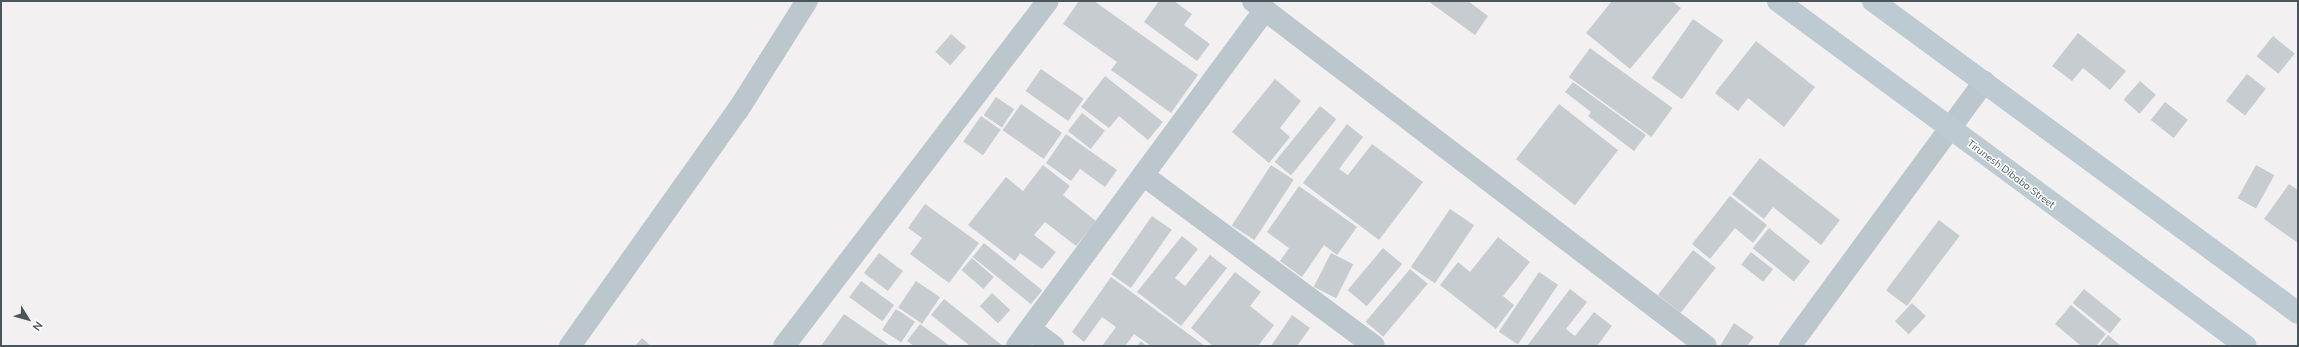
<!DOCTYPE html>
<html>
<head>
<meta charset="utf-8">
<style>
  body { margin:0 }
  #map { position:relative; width:2299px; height:347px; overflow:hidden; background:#f3f0f1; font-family:Mulish,sans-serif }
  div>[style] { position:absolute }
  .building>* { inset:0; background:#c7ccd0; transform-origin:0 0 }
  .street>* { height:22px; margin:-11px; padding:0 11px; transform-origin:11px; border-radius:11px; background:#bcc7cd }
  .secondary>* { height:22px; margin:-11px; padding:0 11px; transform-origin:11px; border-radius:11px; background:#bdcad1 }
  span { translate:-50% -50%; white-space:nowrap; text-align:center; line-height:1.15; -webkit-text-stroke:3px #fff; paint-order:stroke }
  .street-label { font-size:10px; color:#49575d }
  .frame { position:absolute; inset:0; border:2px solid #49575d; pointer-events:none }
  .north { position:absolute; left:8px; top:299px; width:40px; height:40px; -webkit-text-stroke:3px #fff; paint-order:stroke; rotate:127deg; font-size:11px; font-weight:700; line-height:16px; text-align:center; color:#49575d }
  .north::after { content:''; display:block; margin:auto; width:14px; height:18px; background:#49575d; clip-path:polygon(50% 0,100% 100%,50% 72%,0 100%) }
</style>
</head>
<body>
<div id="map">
  <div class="building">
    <i style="clip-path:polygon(1079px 1px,1094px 1px,1198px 75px,1171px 113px,1111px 70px,1117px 62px,1063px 24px)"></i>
    <i style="clip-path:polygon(1159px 1px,1174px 1px,1192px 14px,1184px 25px,1210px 44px,1197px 61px,1144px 22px)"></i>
    <i style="clip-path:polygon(1428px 1px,1468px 1px,1488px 16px,1475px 35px)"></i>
    <i style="clip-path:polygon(1612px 1px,1672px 1px,1681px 8px,1630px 69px,1586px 33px)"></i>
    <i style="left:1693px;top:19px;width:37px;height:72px;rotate:35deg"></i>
    <i style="clip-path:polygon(2078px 33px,2126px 71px,2110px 90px,2083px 68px,2072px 81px,2052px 66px)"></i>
    <i style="left:951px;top:34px;width:20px;height:24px;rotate:41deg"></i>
    <i style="left:2273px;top:36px;width:28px;height:26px;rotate:39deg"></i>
    <i style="clip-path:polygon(1756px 41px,1815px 87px,1784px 127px,1748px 98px,1738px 111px,1715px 93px)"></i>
    <i style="left:1590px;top:48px;width:102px;height:36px;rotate:36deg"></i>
    <i style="left:1041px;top:69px;width:52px;height:27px;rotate:35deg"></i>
    <i style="left:2247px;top:74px;width:24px;height:34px;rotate:38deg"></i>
    <i style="clip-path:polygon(1105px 76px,1163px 122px,1148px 140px,1119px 116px,1109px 128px,1081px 107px)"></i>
    <i style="clip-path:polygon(1275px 79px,1301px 101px,1280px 128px,1290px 137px,1269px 163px,1232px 132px)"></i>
    <i style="left:2140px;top:81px;width:21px;height:25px;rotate:41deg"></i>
    <i style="clip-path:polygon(1573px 82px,1646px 135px,1634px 151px,1588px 116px,1591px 112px,1565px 92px)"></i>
    <i style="left:996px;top:97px;width:22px;height:22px;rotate:34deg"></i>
    <i style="left:2165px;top:102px;width:29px;height:23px;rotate:38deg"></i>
    <i style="left:1021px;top:104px;width:50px;height:32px;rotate:35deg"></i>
    <i style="left:1559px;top:104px;width:75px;height:70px;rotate:38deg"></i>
    <i style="left:1320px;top:106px;width:21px;height:72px;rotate:39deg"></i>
    <i style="left:1082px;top:113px;width:29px;height:23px;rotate:38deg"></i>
    <i style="left:981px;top:116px;width:24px;height:31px;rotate:35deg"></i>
    <i style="clip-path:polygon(1347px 124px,1363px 137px,1339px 169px,1348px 175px,1372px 144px,1423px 182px,1379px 240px,1303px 183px)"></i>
    <i style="clip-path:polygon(1066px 134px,1117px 170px,1105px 187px,1080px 169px,1071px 181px,1046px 163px)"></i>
    <i style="clip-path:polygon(1760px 158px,1840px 220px,1821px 245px,1773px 207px,1764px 219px,1732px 194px)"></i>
    <i style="clip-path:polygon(1043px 165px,1070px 186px,1063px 195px,1096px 221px,1076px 246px,1045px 222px,1034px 235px,1056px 252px,1042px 269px,1020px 253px,1015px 261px,968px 225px,1006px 177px,1023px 191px)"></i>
    <i style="left:1271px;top:165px;width:27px;height:72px;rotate:33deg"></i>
    <i style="left:2256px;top:165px;width:21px;height:38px;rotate:29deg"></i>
    <i style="clip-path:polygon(2289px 184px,2298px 190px,2298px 243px,2264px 219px)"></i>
    <i style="clip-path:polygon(1299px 186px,1357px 227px,1337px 255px,1324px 245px,1302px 277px,1280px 261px,1289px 248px,1267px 232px)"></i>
    <i style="clip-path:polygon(1730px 196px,1767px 225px,1753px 243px,1735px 228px,1710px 259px,1692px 244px)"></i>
    <i style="clip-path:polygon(925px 204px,979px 243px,949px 283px,910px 254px,922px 238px,908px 228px)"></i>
    <i style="left:1450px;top:209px;width:29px;height:70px;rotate:34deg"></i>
    <i style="left:1152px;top:216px;width:24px;height:71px;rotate:35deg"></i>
    <i style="left:1939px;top:220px;width:26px;height:88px;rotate:37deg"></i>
    <i style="left:1769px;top:228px;width:53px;height:26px;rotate:39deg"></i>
    <i style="clip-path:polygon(1182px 236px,1198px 249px,1175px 278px,1185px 286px,1210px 255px,1227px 268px,1181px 326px,1137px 292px)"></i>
    <i style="clip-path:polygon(1498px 237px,1530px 262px,1503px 296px,1514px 305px,1496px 329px,1440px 285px,1458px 262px,1470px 272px)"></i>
    <i style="left:984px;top:243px;width:75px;height:18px;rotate:39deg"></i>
    <i style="left:1383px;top:248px;width:25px;height:55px;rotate:40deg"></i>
    <i style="left:1693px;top:250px;width:29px;height:57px;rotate:38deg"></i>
    <i style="left:1751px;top:252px;width:28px;height:16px;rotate:38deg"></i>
    <i style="left:879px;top:253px;width:30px;height:25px;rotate:37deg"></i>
    <i style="left:1331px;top:253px;width:25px;height:38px;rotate:27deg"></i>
    <i style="left:972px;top:258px;width:29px;height:16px;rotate:41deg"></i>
    <i style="left:1410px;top:269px;width:23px;height:69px;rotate:40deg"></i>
    <i style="clip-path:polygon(1235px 272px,1261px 292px,1250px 306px,1274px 325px,1258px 346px,1213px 346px,1191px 328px)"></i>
    <i style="left:1539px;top:272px;width:23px;height:72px;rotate:34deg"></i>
    <i style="clip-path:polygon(1111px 277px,1205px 346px,1151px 346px,1134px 334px,1125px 346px,1102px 346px,1116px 327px,1102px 317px,1084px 342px,1072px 332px)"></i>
    <i style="left:861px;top:281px;width:41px;height:20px;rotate:36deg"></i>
    <i style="left:916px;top:281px;width:29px;height:32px;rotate:34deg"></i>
    <i style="clip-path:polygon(1570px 289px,1587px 302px,1566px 329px,1575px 336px,1594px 312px,1612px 326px,1597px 346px,1527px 346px)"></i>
    <i style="left:2084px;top:289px;width:48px;height:18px;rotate:39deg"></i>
    <i style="left:992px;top:293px;width:25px;height:18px;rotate:43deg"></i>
    <i style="clip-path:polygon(944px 299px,1003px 346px,970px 346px,931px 315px)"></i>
    <i style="left:1912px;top:303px;width:19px;height:25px;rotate:43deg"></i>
    <i style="clip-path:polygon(2071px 305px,2106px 334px,2096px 346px,2081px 346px,2055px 324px)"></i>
    <i style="left:896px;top:309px;width:23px;height:25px;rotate:34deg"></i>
    <i style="clip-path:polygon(844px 314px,890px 346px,821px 346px)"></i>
    <i style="clip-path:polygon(1292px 315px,1310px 328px,1297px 346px,1271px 346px)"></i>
    <i style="clip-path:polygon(1734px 323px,1754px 337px,1747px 346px,1720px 346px)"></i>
    <i style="clip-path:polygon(920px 324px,950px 346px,914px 346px,907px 341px)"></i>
    <i style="clip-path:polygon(2108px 335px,2121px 346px,2099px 346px)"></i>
    <i style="clip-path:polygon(642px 338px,651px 346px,635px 346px)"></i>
    <i style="clip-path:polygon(1141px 341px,1146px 346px,1137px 346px)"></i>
  </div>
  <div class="street">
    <i style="left:1253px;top:1px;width:569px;rotate:37.29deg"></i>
    <i style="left:1143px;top:175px;width:287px;rotate:36.5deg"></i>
    <i style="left:1030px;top:329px;width:29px;rotate:36deg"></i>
    <i style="left:570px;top:346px;width:290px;rotate:-54.6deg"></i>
    <i style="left:738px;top:110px;width:129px;rotate:-57.7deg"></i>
    <i style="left:784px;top:346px;width:434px;rotate:-52.6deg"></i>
    <i style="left:1017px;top:346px;width:418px;rotate:-53.6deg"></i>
    <i style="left:1790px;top:346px;width:328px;rotate:-53.7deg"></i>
  </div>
  <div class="secondary">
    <i style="left:1778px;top:1px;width:581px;rotate:36.4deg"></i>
    <i style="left:1873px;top:1px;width:527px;rotate:36.28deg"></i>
  </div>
  <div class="street-label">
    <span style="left:2011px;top:174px;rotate:37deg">Tirunesh Dibaba Street</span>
  </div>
  <div class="frame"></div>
  <div class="north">N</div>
</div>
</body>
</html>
